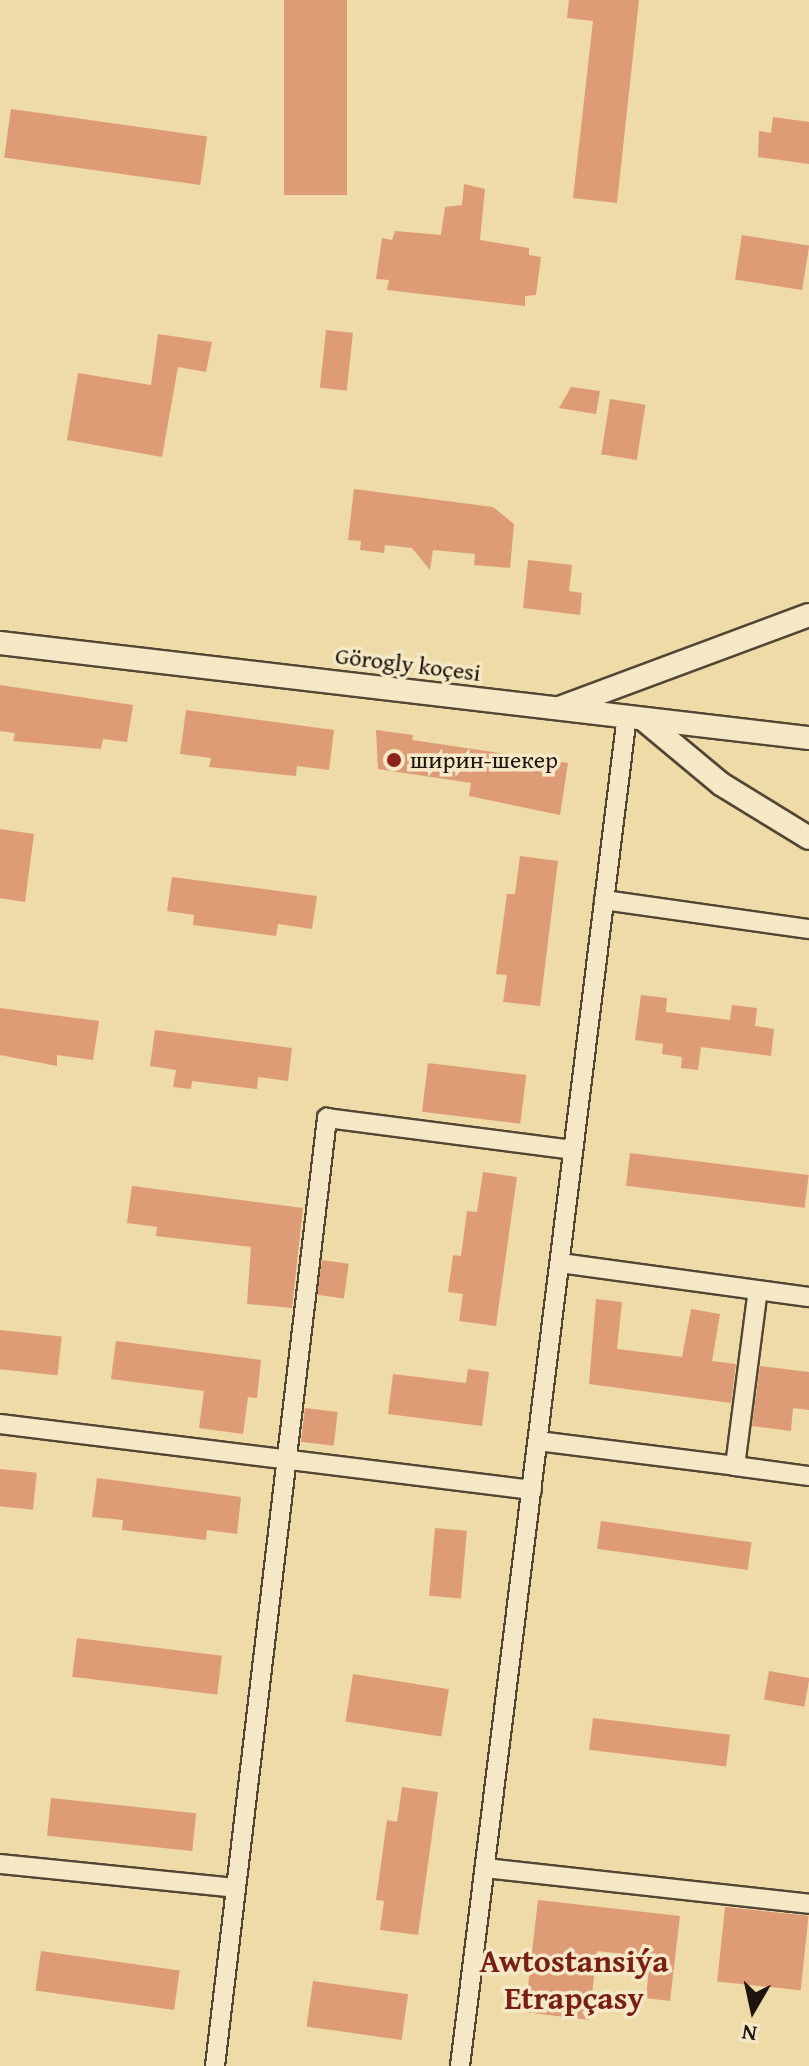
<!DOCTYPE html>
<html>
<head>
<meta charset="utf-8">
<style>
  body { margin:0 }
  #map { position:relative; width:809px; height:2066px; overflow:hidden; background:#eedba8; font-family:"Gentium Book Plus",serif }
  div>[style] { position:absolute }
  .building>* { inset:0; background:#dd9c76; transform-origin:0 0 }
  .roads { filter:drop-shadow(2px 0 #544634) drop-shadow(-2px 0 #544634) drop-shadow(0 2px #544634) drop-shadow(0 -2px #544634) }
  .minor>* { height:18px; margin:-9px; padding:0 9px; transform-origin:9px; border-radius:9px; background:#f4e8c6 }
  .tertiary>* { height:22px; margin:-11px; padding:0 11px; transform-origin:11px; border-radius:11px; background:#f4e8c6 }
  .dots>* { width:22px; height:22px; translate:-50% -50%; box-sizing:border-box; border:4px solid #f4e8c6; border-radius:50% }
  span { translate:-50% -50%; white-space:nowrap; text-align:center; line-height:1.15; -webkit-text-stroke:7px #f4e8c6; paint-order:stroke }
  .street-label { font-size:24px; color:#20150e }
  .poi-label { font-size:24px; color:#20150e }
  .left { translate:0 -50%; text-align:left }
  .district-label { font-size:32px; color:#7a1f14; font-weight:700 }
  .north { position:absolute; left:713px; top:1970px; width:80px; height:80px; -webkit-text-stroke:6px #f4e8c6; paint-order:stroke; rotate:189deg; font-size:22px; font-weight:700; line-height:32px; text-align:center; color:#20150e }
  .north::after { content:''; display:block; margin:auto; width:28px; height:36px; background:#20150e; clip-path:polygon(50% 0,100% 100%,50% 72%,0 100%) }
</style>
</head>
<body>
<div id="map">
  <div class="building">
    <i style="left:284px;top:0;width:63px;height:195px"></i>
    <i style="clip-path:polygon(569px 0,639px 0,617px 203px,573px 198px,593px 21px,567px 18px)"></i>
    <i style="left:11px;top:109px;width:198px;height:49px;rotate:8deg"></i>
    <i style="clip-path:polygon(773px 117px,809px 122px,809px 164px,758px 157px,759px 131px,771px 133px)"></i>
    <i style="clip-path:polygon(464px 184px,485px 189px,480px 240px,529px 248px,529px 255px,541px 257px,536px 295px,525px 296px,525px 306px,387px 290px,389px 280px,376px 279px,382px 238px,392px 240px,395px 231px,441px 235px,445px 207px,462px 205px)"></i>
    <i style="left:742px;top:235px;width:68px;height:45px;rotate:9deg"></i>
    <i style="left:326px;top:330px;width:27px;height:58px;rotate:6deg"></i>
    <i style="clip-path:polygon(158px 334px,212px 342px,206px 372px,178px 367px,162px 457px,67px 440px,78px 373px,151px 385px)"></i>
    <i style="clip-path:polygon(571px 387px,600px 391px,596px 414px,559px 408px)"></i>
    <i style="left:610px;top:399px;width:36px;height:56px;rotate:9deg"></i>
    <i style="clip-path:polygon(354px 489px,493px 507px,514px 524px,510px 568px,474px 565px,475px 554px,433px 550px,430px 570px,412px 548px,385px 545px,384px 553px,360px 550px,361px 541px,348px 540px)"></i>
    <i style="clip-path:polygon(528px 560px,572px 565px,569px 591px,582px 593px,580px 615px,523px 608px)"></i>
    <i style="clip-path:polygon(0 685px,133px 705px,127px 742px,103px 739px,101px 749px,13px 741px,15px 733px,0 731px)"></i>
    <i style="clip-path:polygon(186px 710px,334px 730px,329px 770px,297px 766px,296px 776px,209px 767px,211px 758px,180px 754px)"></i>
    <i style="clip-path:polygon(376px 730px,413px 735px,412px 740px,568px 763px,560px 815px,469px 796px,471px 783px,378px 769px)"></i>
    <i style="clip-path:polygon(0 829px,34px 834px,25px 902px,0 898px)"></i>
    <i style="clip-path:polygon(520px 856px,558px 861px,540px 1006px,503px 1002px,507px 975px,496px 974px,507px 894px,515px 894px)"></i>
    <i style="clip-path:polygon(172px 877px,317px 896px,312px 929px,278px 924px,276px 936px,193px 925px,194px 915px,167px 911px)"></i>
    <i style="clip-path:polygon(641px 995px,667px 998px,666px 1012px,730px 1020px,732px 1005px,757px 1008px,755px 1026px,774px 1029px,771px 1056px,701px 1047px,698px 1070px,681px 1068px,682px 1057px,662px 1054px,663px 1044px,635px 1040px)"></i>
    <i style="clip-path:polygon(0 1008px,99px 1021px,93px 1060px,57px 1055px,57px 1066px,0 1055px)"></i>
    <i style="clip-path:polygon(155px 1030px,292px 1048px,288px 1081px,258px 1077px,257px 1089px,192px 1081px,191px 1089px,173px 1087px,176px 1070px,150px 1066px)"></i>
    <i style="left:428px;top:1063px;width:99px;height:49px;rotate:7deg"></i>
    <i style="left:630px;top:1153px;width:180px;height:33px;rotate:7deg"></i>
    <i style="clip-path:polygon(483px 1172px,517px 1177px,496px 1326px,459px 1321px,463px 1294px,448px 1292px,453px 1255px,461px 1256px,467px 1211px,477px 1212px)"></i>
    <i style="clip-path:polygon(132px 1186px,303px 1208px,292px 1308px,247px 1304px,251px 1247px,156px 1236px,157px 1227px,127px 1223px)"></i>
    <i style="left:322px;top:1260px;width:27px;height:35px;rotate:8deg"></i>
    <i style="clip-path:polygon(596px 1299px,622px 1302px,617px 1349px,682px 1357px,691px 1309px,720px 1314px,712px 1361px,736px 1364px,731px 1403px,589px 1384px)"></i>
    <i style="left:0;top:1330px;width:62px;height:39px;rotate:6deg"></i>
    <i style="clip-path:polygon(116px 1341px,261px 1360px,257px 1398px,248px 1397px,243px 1434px,199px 1428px,204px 1391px,111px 1379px)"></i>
    <i style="clip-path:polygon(760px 1366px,809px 1372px,809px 1410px,793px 1408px,791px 1431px,752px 1426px)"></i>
    <i style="clip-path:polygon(468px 1369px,489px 1372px,482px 1426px,388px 1414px,393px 1374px,466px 1383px)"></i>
    <i style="left:305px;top:1408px;width:33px;height:34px;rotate:7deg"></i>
    <i style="left:0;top:1469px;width:37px;height:37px;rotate:6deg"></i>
    <i style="clip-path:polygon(97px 1478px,241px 1497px,237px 1534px,207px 1530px,206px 1540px,122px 1530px,123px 1520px,92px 1517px)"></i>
    <i style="left:601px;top:1521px;width:152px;height:28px;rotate:8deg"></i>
    <i style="left:435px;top:1528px;width:32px;height:68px;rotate:5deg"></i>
    <i style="left:77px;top:1638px;width:146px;height:39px;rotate:7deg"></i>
    <i style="left:769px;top:1671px;width:41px;height:29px;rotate:10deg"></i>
    <i style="left:353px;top:1674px;width:97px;height:48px;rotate:9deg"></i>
    <i style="left:593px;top:1718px;width:138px;height:32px;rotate:7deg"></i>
    <i style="clip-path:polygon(402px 1787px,438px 1792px,418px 1935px,380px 1930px,384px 1901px,376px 1900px,387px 1820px,397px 1822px)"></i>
    <i style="left:51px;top:1798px;width:146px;height:38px;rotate:6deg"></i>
    <i style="clip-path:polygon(538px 1900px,680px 1916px,670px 2001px,646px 1998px,650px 1957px,597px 1951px,589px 2020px,525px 2012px)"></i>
    <i style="left:725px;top:1907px;width:84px;height:75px;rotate:6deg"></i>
    <i style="left:41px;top:1951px;width:140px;height:40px;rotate:8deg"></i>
    <i style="left:313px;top:1981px;width:96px;height:46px;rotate:8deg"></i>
  </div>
  <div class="roads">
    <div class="minor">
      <i style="left:604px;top:900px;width:207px;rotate:8.1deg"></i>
      <i style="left:560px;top:1263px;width:251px;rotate:7.8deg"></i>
      <i style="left:0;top:1424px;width:536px;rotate:7.07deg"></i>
      <i style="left:538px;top:1441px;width:199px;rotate:7.2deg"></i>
      <i style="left:735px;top:1466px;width:177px;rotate:-82.6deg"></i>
      <i style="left:735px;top:1466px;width:75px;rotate:7.7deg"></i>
      <i style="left:0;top:1864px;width:237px;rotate:5.8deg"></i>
      <i style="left:485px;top:1868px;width:326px;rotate:6.3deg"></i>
      <i style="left:215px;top:2066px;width:955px;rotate:-83.26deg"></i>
      <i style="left:327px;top:1118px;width:248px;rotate:7.4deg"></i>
      <i style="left:460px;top:2066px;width:1360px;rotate:-82.95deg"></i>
    </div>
    <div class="tertiary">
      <i style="left:0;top:643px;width:815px;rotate:6.7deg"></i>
      <i style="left:559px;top:708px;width:267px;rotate:-20.4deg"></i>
      <i style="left:643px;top:719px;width:102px;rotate:39.8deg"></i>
      <i style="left:721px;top:784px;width:103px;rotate:31.5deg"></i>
    </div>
  </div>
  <div class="dots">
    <i style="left:394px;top:760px;background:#8f2418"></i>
  </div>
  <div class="street-label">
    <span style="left:408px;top:664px;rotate:7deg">Görogly koçesi</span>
  </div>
  <div class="poi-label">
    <span class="left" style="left:410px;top:760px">ширин-шекер</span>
  </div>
  <div class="district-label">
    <span style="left:574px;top:1980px">Awtostansiýa<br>Etrapçasy</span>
  </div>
  <div class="north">N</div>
</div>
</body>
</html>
